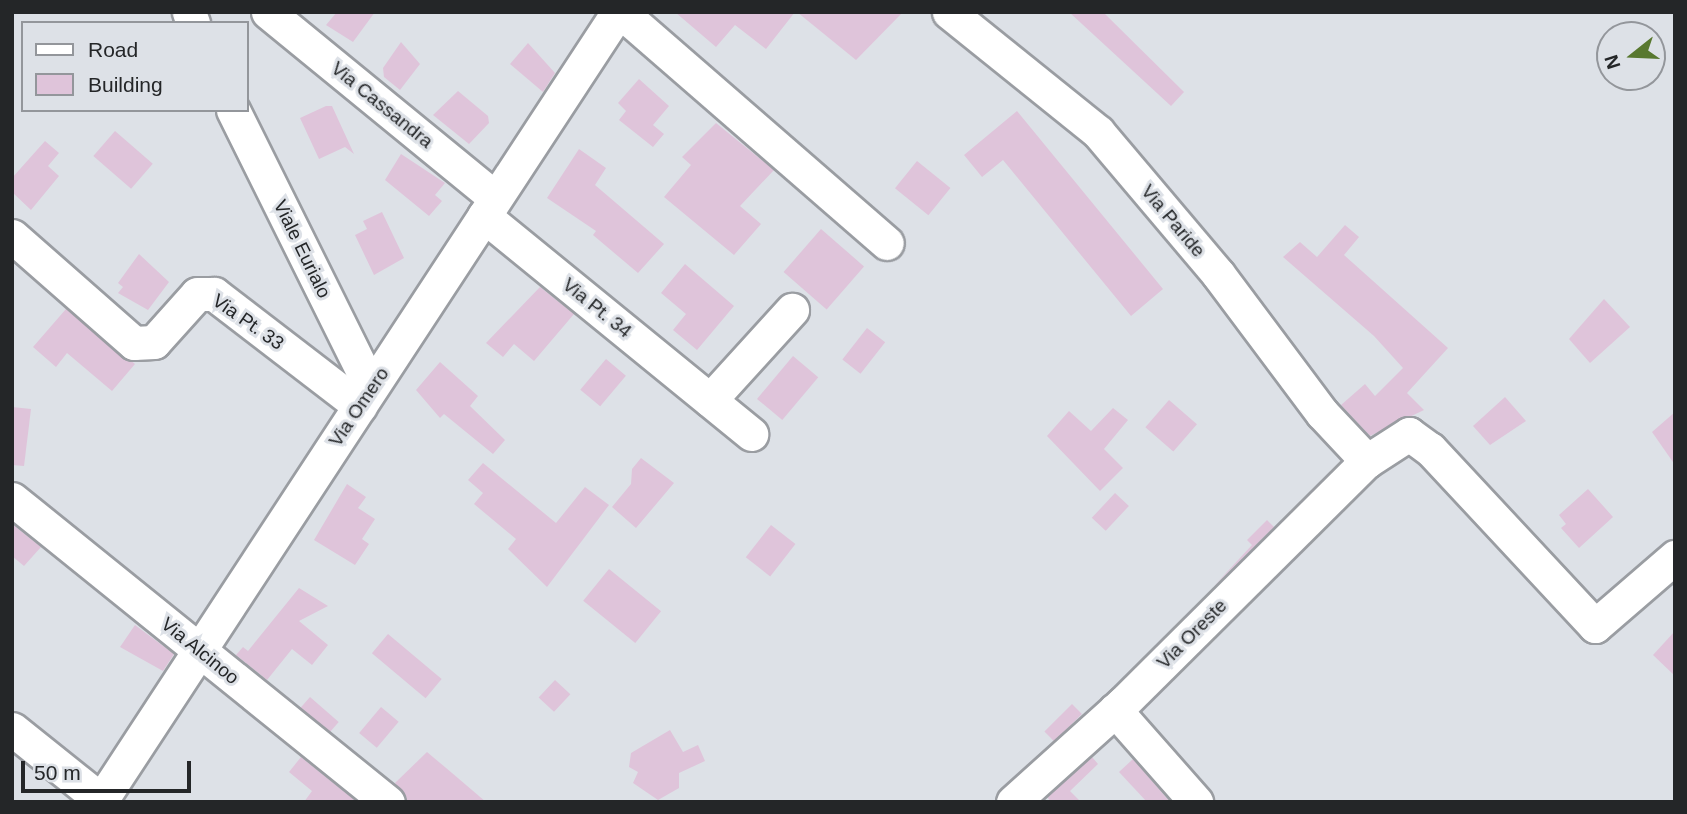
<!DOCTYPE html>
<html>
<head>
<meta charset="utf-8">
<style>
  body { margin:0 }
  #map { position:relative; width:1687px; height:814px; overflow:hidden; background:#dde1e7; font-family:Arial,sans-serif }
  div>[style] { position:absolute }
  .building>* { inset:0; background:#dfc4da; transform-origin:0 0 }
  .roads { filter:drop-shadow(2px 0 #9a9da2) drop-shadow(-2px 0 #9a9da2) drop-shadow(0 2px #9a9da2) drop-shadow(0 -2px #9a9da2) }
  .minor>* { height:33px; margin:-16.5px; padding:0 16.5px; transform-origin:16.5px; border-radius:16.5px; background:#fff }
  span { translate:-50% -50%; white-space:nowrap; text-align:center; line-height:1.15; -webkit-text-stroke:6px #dde1e7; paint-order:stroke }
  .street-label { font-size:19px; color:#242628 }
  .frame { position:absolute; inset:0; border:14px solid #242628; pointer-events:none }
  .legend { position:absolute; left:21px; top:21px; width:228px; height:91px; box-sizing:border-box; background:#dde1e7; border:2px solid #93969b; margin:0; padding:9px 12px; list-style:none; font-size:21px; color:#242628 }
  .legend li { display:flex; align-items:center; gap:14px; height:35px }
  .legend b { width:35px; border:2px solid #93969b }
  .north { position:absolute; left:1596px; top:21px; width:70px; height:70px; box-sizing:border-box; background:#dde1e7; border:2px solid #93969b; border-radius:50%; rotate:252deg; font-size:19px; font-weight:700; line-height:28px; text-align:center; color:#242628 }
  .north::after { content:''; display:block; margin:auto; width:24px; height:32px; background:#58782f; clip-path:polygon(50% 0,100% 100%,50% 72%,0 100%) }
  .scale { position:absolute; left:21px; top:761px; width:170px; height:32px; box-sizing:border-box; border:4px solid #242628; border-top:0; padding-left:9px; font-size:21px; line-height:24px; white-space:nowrap; color:#242628; -webkit-text-stroke:5px #dde1e7; paint-order:stroke }
</style>
</head>
<body>
<div id="map">
  <div class="building">
    <i style="clip-path:polygon(337px 12px,375px 12px,353px 42px,326px 25px)"></i>
    <i style="clip-path:polygon(675px 12px,795px 12px,766px 49px,735px 25px,716px 47px)"></i>
    <i style="clip-path:polygon(797px 12px,903px 12px,856px 60px)"></i>
    <i style="clip-path:polygon(1069px 12px,1103px 12px,1184px 92px,1171px 106px)"></i>
    <i style="clip-path:polygon(401px 42px,420px 64px,400px 90px,384px 77px,383px 68px)"></i>
    <i style="clip-path:polygon(528px 43px,555px 73px,543px 92px,510px 64px)"></i>
    <i style="clip-path:polygon(639px 79px,669px 106px,653px 125px,664px 134px,653px 147px,619px 120px,626px 111px,618px 103px)"></i>
    <i style="clip-path:polygon(458px 91px,488px 116px,489px 123px,469px 144px,433px 115px)"></i>
    <i style="clip-path:polygon(326px 106px,332px 106px,354px 154px,345px 147px,319px 159px,300px 118px)"></i>
    <i style="clip-path:polygon(1017px 111px,1163px 289px,1131px 316px,1003px 160px,982px 177px,964px 155px)"></i>
    <i style="clip-path:polygon(716px 123px,774px 170px,740px 206px,761px 224px,734px 255px,664px 197px,691px 165px,682px 157px)"></i>
    <i style="left:115px;top:131px;width:50px;height:33px;rotate:41deg"></i>
    <i style="clip-path:polygon(45px 141px,59px 153px,48px 166px,59px 176px,31px 210px,12px 192px,12px 178px)"></i>
    <i style="clip-path:polygon(579px 149px,606px 168px,595px 185px,664px 244px,638px 273px,593px 235px,596px 231px,547px 198px)"></i>
    <i style="clip-path:polygon(401px 154px,445px 183px,435px 195px,442px 201px,429px 216px,385px 180px)"></i>
    <i style="left:917px;top:161px;width:43px;height:35px;rotate:39deg"></i>
    <i style="clip-path:polygon(382px 212px,404px 258px,374px 275px,355px 235px,367px 229px,363px 221px)"></i>
    <i style="clip-path:polygon(1345px 225px,1359px 237px,1344px 255px,1448px 348px,1407px 393px,1424px 410px,1370px 436px,1341px 405px,1365px 384px,1375px 396px,1403px 368px,1374px 336px,1283px 257px,1300px 242px,1317px 257px)"></i>
    <i style="left:821px;top:229px;width:57px;height:57px;rotate:41deg"></i>
    <i style="clip-path:polygon(139px 254px,169px 282px,148px 310px,118px 293px,123px 287px,118px 283px)"></i>
    <i style="clip-path:polygon(685px 264px,734px 306px,697px 350px,673px 330px,686px 314px,661px 293px)"></i>
    <i style="clip-path:polygon(540px 287px,574px 314px,534px 361px,514px 344px,503px 357px,486px 343px)"></i>
    <i style="clip-path:polygon(1604px 299px,1630px 327px,1590px 363px,1569px 339px)"></i>
    <i style="clip-path:polygon(66px 309px,135px 364px,112px 391px,67px 353px,56px 367px,33px 347px)"></i>
    <i style="left:867px;top:328px;width:23px;height:40px;rotate:38deg"></i>
    <i style="left:793px;top:356px;width:33px;height:56px;rotate:40deg"></i>
    <i style="left:606px;top:359px;width:26px;height:40px;rotate:40deg"></i>
    <i style="clip-path:polygon(440px 362px,478px 396px,470px 406px,505px 440px,493px 454px,444px 414px,440px 418px,416px 390px)"></i>
    <i style="clip-path:polygon(1505px 397px,1526px 421px,1490px 445px,1473px 426px)"></i>
    <i style="left:1169px;top:400px;width:37px;height:36px;rotate:41deg"></i>
    <i style="clip-path:polygon(12px 407px,31px 409px,24px 466px,12px 465px)"></i>
    <i style="clip-path:polygon(1113px 408px,1128px 420px,1104px 449px,1123px 468px,1100px 491px,1047px 436px,1069px 411px,1091px 431px)"></i>
    <i style="clip-path:polygon(1675px 412px,1675px 465px,1652px 432px)"></i>
    <i style="clip-path:polygon(641px 458px,674px 483px,636px 528px,612px 507px,631px 484px,632px 469px)"></i>
    <i style="clip-path:polygon(483px 463px,556px 523px,585px 487px,609px 505px,547px 587px,508px 549px,516px 539px,474px 504px,483px 493px,468px 480px)"></i>
    <i style="clip-path:polygon(347px 484px,366px 497px,358px 508px,375px 519px,362px 539px,369px 544px,355px 565px,314px 540px)"></i>
    <i style="clip-path:polygon(1588px 489px,1613px 517px,1579px 548px,1561px 528px,1566px 524px,1559px 515px)"></i>
    <i style="left:1115px;top:493px;width:19px;height:34px;rotate:43deg"></i>
    <i style="clip-path:polygon(1267px 520px,1274px 527px,1214px 586px,1252px 545px,1247px 540px)"></i>
    <i style="clip-path:polygon(12px 524px,41px 547px,24px 566px,12px 556px)"></i>
    <i style="left:771px;top:525px;width:31px;height:41px;rotate:38deg"></i>
    <i style="left:609px;top:569px;width:67px;height:41px;rotate:39deg"></i>
    <i style="clip-path:polygon(299px 588px,328px 606px,299px 621px,328px 645px,312px 665px,292px 649px,267px 680px,236px 655px,243px 647px,248px 651px)"></i>
    <i style="clip-path:polygon(135px 625px,174px 654px,163px 671px,120px 647px)"></i>
    <i style="clip-path:polygon(1675px 631px,1675px 676px,1653px 655px)"></i>
    <i style="left:388px;top:634px;width:70px;height:25px;rotate:40deg"></i>
    <i style="left:555px;top:680px;width:21px;height:24px;rotate:43deg"></i>
    <i style="left:310px;top:697px;width:38px;height:14px;rotate:41deg"></i>
    <i style="left:1072px;top:704px;width:14px;height:39px;rotate:45deg"></i>
    <i style="left:381px;top:707px;width:23px;height:34px;rotate:40deg"></i>
    <i style="clip-path:polygon(670px 730px,683px 752px,698px 745px,705px 761px,679px 773px,679px 788px,658px 800px,633px 783px,638px 772px,629px 767px,631px 753px)"></i>
    <i style="clip-path:polygon(427px 752px,452px 773px,486px 802px,407px 802px,395px 783px)"></i>
    <i style="clip-path:polygon(301px 757px,357px 802px,304px 802px,312px 791px,289px 772px)"></i>
    <i style="clip-path:polygon(1092px 757px,1098px 764px,1070px 791px,1081px 802px,1051px 802px,1047px 797px)"></i>
    <i style="clip-path:polygon(1133px 759px,1170px 802px,1147px 802px,1119px 772px)"></i>
  </div>
  <div class="roads">
    <div class="minor">
      <i style="left:189px;top:12px;width:12px;rotate:70deg"></i>
      <i style="left:268px;top:12px;width:293px;rotate:39.3deg"></i>
      <i style="left:621px;top:12px;width:352px;rotate:41deg"></i>
      <i style="left:949px;top:12px;width:191px;rotate:38.8deg"></i>
      <i style="left:1098px;top:132px;width:186px;rotate:49.8deg"></i>
      <i style="left:1218px;top:274px;width:174px;rotate:53.2deg"></i>
      <i style="left:1322px;top:413px;width:66px;rotate:46.8deg"></i>
      <i style="left:233px;top:110px;width:310px;rotate:63.6deg"></i>
      <i style="left:484px;top:216px;width:345px;rotate:39.2deg"></i>
      <i style="left:12px;top:236px;width:162px;rotate:41.3deg"></i>
      <i style="left:134px;top:343px;width:20px;rotate:-3deg"></i>
      <i style="left:154px;top:342px;width:64px;rotate:-48.1deg"></i>
      <i style="left:197px;top:294px;width:17px"></i>
      <i style="left:214px;top:294px;width:184px;rotate:37.5deg"></i>
      <i style="left:710px;top:400px;width:122px;rotate:-47.7deg"></i>
      <i style="left:12px;top:499px;width:483px;rotate:38.9deg"></i>
      <i style="left:1115px;top:710px;width:123px;rotate:48.6deg"></i>
      <i style="left:12px;top:729px;width:114px;rotate:38.6deg"></i>
      <i style="left:100px;top:802px;width:945px;rotate:-56.75deg"></i>
      <i style="left:1013px;top:802px;width:147px;rotate:-42deg"></i>
      <i style="left:1122px;top:704px;width:345px;rotate:-44.8deg"></i>
      <i style="left:1367px;top:461px;width:50px;rotate:-32.7deg"></i>
      <i style="left:1409px;top:434px;width:26px;rotate:36deg"></i>
      <i style="left:1430px;top:449px;width:242px;rotate:47deg"></i>
      <i style="left:1595px;top:626px;width:106px;rotate:-40.8deg"></i>
    </div>
  </div>
  <div class="street-label">
    <span style="left:382px;top:105px;rotate:39deg">Via Cassandra</span>
    <span style="left:1173px;top:221px;rotate:50deg">Via Paride</span>
    <span style="left:302px;top:249px;rotate:64deg">Viale Eurialo</span>
    <span style="left:597px;top:308px;rotate:39deg">Via Pt. 34</span>
    <span style="left:248px;top:322px;rotate:35deg">Via Pt. 33</span>
    <span style="left:359px;top:407px;rotate:-56deg">Via Omero</span>
    <span style="left:1192px;top:634px;rotate:-45deg">Via Oreste</span>
    <span style="left:200px;top:651px;rotate:39deg">Via Alcinoo</span>
  </div>
  <div class="frame"></div>
  <ul class="legend">
  <li><b style="height:9px;background:#fff"></b>Road</li>
  <li><b style="height:19px;background:#dfc4da"></b>Building</li>
  </ul>
  <div class="north">N</div>
  <div class="scale">50 m</div>
</div>
</body>
</html>
